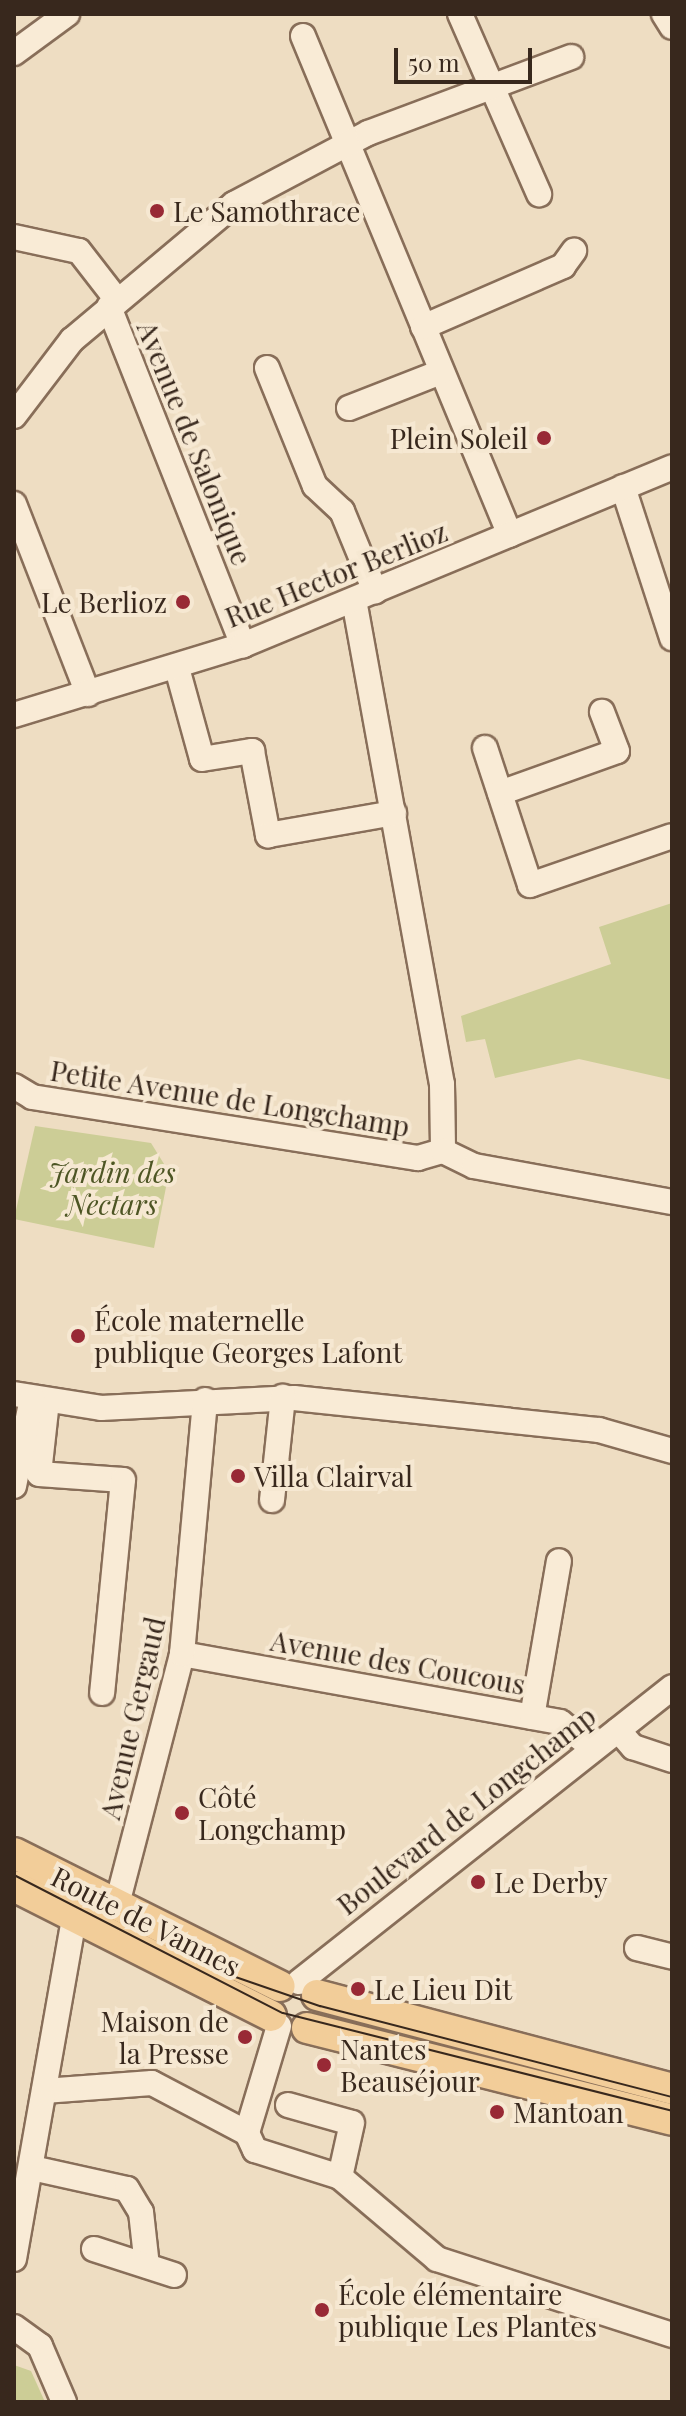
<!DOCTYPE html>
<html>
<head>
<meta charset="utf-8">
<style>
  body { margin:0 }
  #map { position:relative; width:686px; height:2416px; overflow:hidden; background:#eeddc2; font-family:"Playfair Display",serif }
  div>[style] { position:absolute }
  .green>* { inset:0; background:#cccd96 }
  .roads { filter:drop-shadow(2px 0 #886e59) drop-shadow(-2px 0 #886e59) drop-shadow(0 2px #886e59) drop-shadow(0 -2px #886e59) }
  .minor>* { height:24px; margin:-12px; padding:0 12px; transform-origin:12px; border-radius:12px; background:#f9ebd6 }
  .major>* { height:30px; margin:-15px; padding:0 15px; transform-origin:15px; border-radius:15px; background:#f2cd99 }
  .tram>* { height:2px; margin:-1px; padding:0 1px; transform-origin:1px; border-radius:1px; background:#38281d }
  .dots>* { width:22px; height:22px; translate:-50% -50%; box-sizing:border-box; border:4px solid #f6e8d2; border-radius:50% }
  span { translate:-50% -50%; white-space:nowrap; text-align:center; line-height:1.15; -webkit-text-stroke:8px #f6e8d2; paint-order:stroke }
  .poi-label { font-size:28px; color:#38281d }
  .left { translate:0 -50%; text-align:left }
  .right { translate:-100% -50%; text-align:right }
  .street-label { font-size:28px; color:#38281d }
  .park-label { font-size:28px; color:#4d5524; font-style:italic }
  .frame { position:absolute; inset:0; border:16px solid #38281d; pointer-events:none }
  .scale { position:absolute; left:394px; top:48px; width:138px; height:36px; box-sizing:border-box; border:4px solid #38281d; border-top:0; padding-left:10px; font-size:24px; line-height:28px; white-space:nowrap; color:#38281d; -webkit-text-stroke:6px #f6e8d2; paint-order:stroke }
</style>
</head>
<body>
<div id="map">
  <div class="green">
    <i style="clip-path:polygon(672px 903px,672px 1080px,579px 1059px,495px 1078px,485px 1039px,466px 1042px,461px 1016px,611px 964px,599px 927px)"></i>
    <i style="clip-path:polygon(35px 1126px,151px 1143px,169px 1172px,154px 1248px,14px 1219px)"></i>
    <i style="clip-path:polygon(14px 2365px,31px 2371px,45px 2402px,14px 2402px)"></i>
  </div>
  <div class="roads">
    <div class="minor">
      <i style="left:460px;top:14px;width:197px;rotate:66.3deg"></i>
      <i style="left:664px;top:14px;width:15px;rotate:58deg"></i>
      <i style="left:303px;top:36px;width:540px;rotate:67.47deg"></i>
      <i style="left:14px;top:53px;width:66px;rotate:-36.3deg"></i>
      <i style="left:14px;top:237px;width:66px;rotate:12.2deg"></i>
      <i style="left:79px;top:251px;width:62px;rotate:52.2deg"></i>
      <i style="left:109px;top:307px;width:364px;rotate:68.4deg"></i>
      <i style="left:423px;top:327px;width:153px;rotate:-23.5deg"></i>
      <i style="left:563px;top:266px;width:19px;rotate:-54deg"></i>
      <i style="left:267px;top:368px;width:127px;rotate:67.9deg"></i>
      <i style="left:315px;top:486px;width:37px;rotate:43deg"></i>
      <i style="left:342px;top:511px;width:87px;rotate:67.6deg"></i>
      <i style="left:349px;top:408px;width:99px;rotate:-21.4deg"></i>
      <i style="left:14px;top:416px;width:96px;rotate:-52.7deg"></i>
      <i style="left:72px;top:340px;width:212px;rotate:-40deg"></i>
      <i style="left:234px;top:204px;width:152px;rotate:-27.9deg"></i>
      <i style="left:368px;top:133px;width:217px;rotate:-20.5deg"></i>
      <i style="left:623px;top:487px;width:159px;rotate:72deg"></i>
      <i style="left:14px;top:504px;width:204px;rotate:68.7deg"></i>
      <i style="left:354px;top:600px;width:492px;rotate:79.7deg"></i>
      <i style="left:442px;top:1084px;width:67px;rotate:89.1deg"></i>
      <i style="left:177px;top:668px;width:94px;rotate:74.6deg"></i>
      <i style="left:202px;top:759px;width:51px;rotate:-9.1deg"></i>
      <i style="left:252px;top:751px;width:86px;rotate:79.2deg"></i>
      <i style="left:268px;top:835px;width:128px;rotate:-9.9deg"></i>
      <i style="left:14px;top:715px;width:239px;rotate:-17deg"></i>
      <i style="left:243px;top:645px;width:464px;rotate:-22.5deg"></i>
      <i style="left:485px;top:748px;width:144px;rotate:71.8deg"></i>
      <i style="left:530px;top:885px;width:150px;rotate:-19deg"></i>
      <i style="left:500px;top:793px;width:124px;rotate:-19.7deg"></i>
      <i style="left:617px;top:751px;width:42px;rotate:-111deg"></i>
      <i style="left:14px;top:1086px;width:21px;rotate:31deg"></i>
      <i style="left:32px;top:1097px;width:391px;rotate:9deg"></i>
      <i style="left:418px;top:1158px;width:26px;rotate:-16deg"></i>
      <i style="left:443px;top:1151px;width:34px;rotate:26deg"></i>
      <i style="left:474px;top:1166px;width:201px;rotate:10.3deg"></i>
      <i style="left:14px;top:1394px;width:88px;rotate:9.1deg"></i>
      <i style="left:101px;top:1408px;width:193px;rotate:-3deg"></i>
      <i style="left:294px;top:1398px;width:307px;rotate:6deg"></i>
      <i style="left:599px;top:1430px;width:76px;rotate:16deg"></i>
      <i style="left:47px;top:1401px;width:73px;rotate:96.3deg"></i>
      <i style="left:39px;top:1474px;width:84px;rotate:4.1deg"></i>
      <i style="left:123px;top:1480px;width:214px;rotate:95.6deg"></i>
      <i style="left:14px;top:1486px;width:90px;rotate:-78.4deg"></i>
      <i style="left:272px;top:1500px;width:104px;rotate:-83.9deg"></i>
      <i style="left:182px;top:1654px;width:384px;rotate:10.2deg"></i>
      <i style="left:560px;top:1722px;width:42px;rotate:38.2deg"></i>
      <i style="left:532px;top:1717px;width:158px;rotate:-80.2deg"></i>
      <i style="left:618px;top:1730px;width:23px;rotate:49deg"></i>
      <i style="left:633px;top:1747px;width:41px;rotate:18.4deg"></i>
      <i style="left:117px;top:1904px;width:258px;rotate:-75.4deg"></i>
      <i style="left:182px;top:1654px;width:255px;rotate:-84.8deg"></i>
      <i style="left:637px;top:1948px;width:36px;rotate:14deg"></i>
      <i style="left:299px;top:1982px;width:476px;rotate:-38.3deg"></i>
      <i style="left:279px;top:2026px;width:112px;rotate:106.7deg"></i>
      <i style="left:247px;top:2133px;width:19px;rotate:65deg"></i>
      <i style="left:255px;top:2150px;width:89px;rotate:17.6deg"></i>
      <i style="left:340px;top:2177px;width:127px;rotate:40.2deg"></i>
      <i style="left:437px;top:2259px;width:247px;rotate:17.9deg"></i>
      <i style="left:44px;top:2091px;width:108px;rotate:-4.2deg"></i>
      <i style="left:152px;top:2083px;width:107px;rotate:27.8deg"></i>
      <i style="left:288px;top:2105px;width:66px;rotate:15.7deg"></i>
      <i style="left:352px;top:2123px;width:55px;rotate:102.5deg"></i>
      <i style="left:32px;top:2168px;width:97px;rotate:12.5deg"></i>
      <i style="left:127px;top:2189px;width:27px;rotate:59deg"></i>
      <i style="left:141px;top:2212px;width:54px;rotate:83.7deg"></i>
      <i style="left:94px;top:2249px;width:84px;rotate:18deg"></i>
      <i style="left:14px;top:2259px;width:346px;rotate:-80deg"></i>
      <i style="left:14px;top:2327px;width:32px;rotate:36deg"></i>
      <i style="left:40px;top:2346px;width:61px;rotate:66.8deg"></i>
    </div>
    <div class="major">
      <i style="left:14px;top:1853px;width:297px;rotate:26.6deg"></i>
      <i style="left:14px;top:1886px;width:288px;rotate:26.8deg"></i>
      <i style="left:317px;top:1995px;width:367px;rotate:14.8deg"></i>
      <i style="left:307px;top:2028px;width:376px;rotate:14.1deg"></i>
    </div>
  </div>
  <div class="tram">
    <i style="left:14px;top:1875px;width:302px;rotate:27.2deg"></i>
    <i style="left:283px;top:2013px;width:401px;rotate:14.1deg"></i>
    <i style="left:221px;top:1972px;width:105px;rotate:19deg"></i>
    <i style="left:320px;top:2006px;width:364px;rotate:14.5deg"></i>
  </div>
  <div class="dots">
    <i style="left:157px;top:211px;background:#982935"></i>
    <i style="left:544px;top:438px;background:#982935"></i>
    <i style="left:183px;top:602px;background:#982935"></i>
    <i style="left:78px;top:1336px;background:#982935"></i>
    <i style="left:238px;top:1476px;background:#982935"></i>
    <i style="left:182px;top:1813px;background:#982935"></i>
    <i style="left:478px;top:1882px;background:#982935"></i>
    <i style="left:358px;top:1989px;background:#982935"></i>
    <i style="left:245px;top:2037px;background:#982935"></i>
    <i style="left:324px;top:2065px;background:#982935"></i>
    <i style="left:497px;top:2112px;background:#982935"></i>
    <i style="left:322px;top:2310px;background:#982935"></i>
  </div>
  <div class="poi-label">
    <span class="left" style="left:173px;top:211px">Le Samothrace</span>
    <span class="right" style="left:528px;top:438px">Plein Soleil</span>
    <span class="right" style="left:167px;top:602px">Le Berlioz</span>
    <span class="left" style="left:94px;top:1336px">École maternelle<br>publique Georges Lafont</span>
    <span class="left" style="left:254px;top:1476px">Villa Clairval</span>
    <span class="left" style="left:198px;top:1813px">Côté<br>Longchamp</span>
    <span class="left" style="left:494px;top:1882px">Le Derby</span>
    <span class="left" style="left:374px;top:1989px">Le Lieu Dit</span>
    <span class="right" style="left:229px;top:2037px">Maison de<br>la Presse</span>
    <span class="left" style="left:340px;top:2065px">Nantes<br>Beauséjour</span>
    <span class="left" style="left:513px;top:2112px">Mantoan</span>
    <span class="left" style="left:338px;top:2310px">École élémentaire<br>publique Les Plantes</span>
  </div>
  <div class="street-label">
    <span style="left:195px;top:443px;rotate:68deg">Avenue de Salonique</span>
    <span style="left:336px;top:574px;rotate:-22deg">Rue Hector Berlioz</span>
    <span style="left:230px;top:1098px;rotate:9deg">Petite Avenue de Longchamp</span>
    <span style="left:398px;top:1662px;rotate:10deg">Avenue des Coucous</span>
    <span style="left:132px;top:1718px;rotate:-77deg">Avenue Gergaud</span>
    <span style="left:466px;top:1810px;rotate:-38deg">Boulevard de Longchamp</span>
    <span style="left:146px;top:1921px;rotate:27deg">Route de Vannes</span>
  </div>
  <div class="park-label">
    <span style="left:112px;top:1188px">Jardin des<br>Nectars</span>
  </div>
  <div class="frame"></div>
  <div class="scale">50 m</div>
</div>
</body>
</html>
